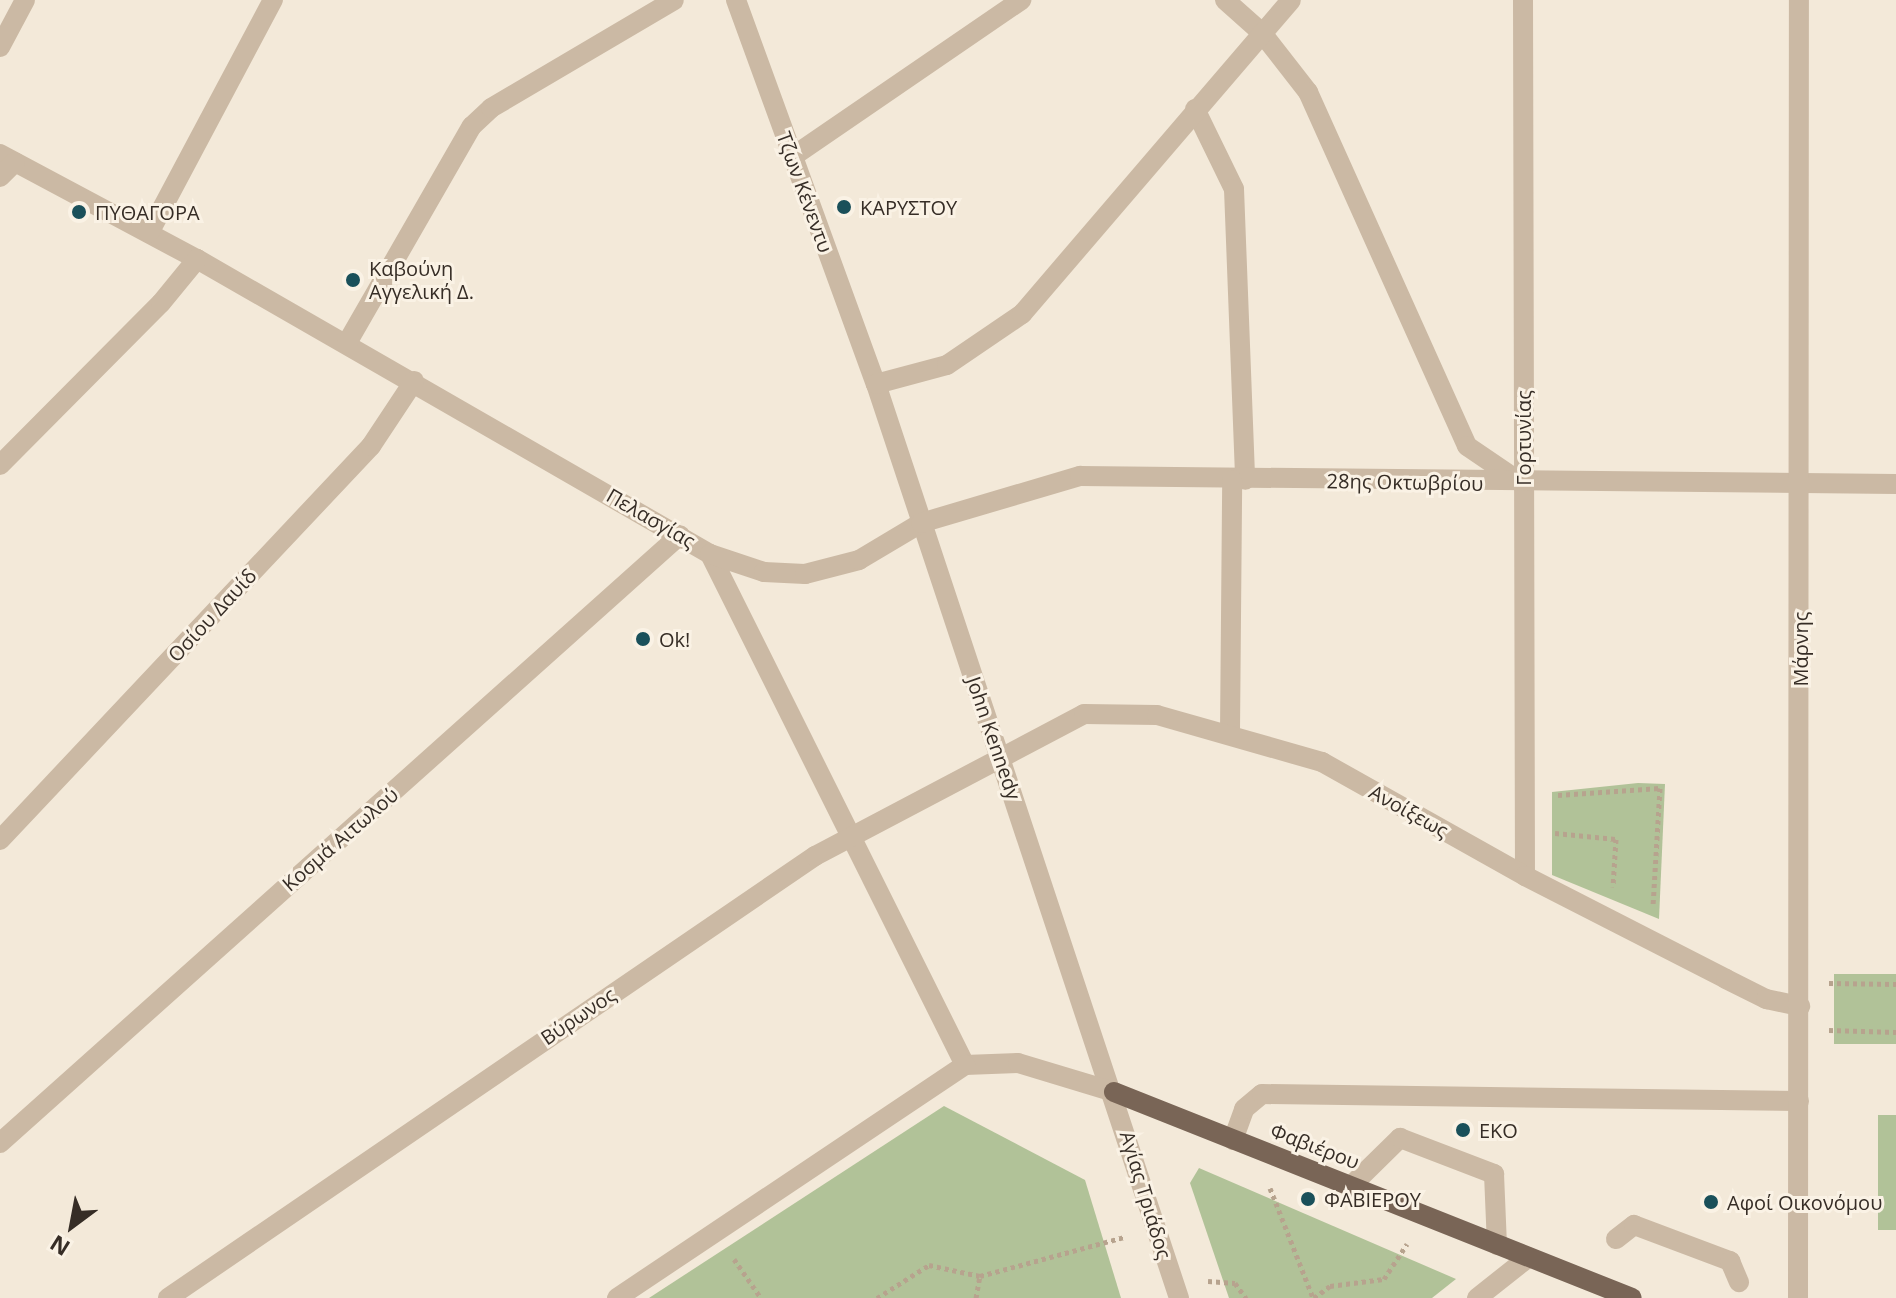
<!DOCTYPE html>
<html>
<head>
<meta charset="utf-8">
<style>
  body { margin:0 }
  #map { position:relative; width:1896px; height:1298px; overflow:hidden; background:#f3e9d9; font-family:"Open Sans",sans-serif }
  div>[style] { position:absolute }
  .green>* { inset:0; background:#b1c298; transform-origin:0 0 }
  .path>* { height:5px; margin-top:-2.5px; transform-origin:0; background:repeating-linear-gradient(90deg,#b7a38e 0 4px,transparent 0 8px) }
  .minor>* { height:20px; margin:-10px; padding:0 10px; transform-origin:10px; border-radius:10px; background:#cbb9a4 }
  .major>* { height:20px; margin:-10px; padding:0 10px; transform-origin:10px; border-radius:10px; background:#796556 }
  .dots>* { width:22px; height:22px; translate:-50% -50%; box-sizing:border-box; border:4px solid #faf2e5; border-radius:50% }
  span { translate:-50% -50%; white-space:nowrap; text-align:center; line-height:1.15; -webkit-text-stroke:6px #faf2e5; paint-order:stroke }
  .street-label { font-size:20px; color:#362d26 }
  .poi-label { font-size:20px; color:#362d26 }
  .left { translate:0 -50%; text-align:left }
  .north { position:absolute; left:32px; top:1186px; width:80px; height:80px; -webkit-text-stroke:6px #faf2e5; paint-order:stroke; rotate:212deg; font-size:22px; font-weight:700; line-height:32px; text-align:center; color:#362d26 }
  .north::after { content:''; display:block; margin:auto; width:28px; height:36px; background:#362d26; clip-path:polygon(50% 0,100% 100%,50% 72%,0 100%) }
</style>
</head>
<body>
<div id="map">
  <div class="green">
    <i style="clip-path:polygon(1638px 783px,1665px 784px,1659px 919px,1552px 875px,1552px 792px)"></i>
    <i style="left:1834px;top:974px;width:62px;height:70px"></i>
    <i style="clip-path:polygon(944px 1106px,1085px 1180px,1121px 1298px,649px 1298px)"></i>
    <i style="left:1878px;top:1115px;width:18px;height:115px"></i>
    <i style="clip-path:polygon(1199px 1168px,1456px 1279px,1432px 1298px,1229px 1298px,1190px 1183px)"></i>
  </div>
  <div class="path">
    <i style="left:1558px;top:795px;width:102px;rotate:-3.9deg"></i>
    <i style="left:1660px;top:788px;width:119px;rotate:93.4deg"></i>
    <i style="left:1555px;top:833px;width:61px;rotate:5.6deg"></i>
    <i style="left:1616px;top:839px;width:48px;rotate:93.6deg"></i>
    <i style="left:1829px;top:983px;width:67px;rotate:0.9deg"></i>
    <i style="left:1829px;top:1030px;width:67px;rotate:1.7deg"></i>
    <i style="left:1270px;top:1188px;width:118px;rotate:68.6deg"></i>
    <i style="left:734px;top:1259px;width:47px;rotate:55.3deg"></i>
    <i style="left:1208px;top:1281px;width:27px;rotate:4deg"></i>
    <i style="left:1235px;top:1283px;width:19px;rotate:54deg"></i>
    <i style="left:877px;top:1298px;width:62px;rotate:-32.4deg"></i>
    <i style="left:929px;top:1265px;width:52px;rotate:12.2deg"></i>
    <i style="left:980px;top:1276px;width:150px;rotate:-15.1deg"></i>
    <i style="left:976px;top:1298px;width:22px;rotate:-80deg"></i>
    <i style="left:1314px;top:1298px;width:20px;rotate:-37deg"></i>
    <i style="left:1330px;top:1286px;width:54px;rotate:-7.4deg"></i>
    <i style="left:1384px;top:1279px;width:42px;rotate:-56.7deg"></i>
  </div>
  <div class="minor">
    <i style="left:736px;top:0;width:409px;rotate:70deg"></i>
    <i style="left:876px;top:384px;width:963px;rotate:71.66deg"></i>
    <i style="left:1225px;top:0;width:50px;rotate:41.7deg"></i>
    <i style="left:1262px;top:33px;width:75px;rotate:52.1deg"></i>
    <i style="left:1308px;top:92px;width:388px;rotate:65.8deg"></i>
    <i style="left:1467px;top:446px;width:68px;rotate:34.2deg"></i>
    <i style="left:1523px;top:0;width:876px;rotate:89.87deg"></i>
    <i style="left:0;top:47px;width:53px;rotate:-62deg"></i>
    <i style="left:1195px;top:109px;width:89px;rotate:64deg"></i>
    <i style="left:1234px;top:189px;width:291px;rotate:87.8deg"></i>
    <i style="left:0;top:154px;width:223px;rotate:28.1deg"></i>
    <i style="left:197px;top:259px;width:592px;rotate:29.9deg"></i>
    <i style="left:710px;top:554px;width:571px;rotate:63.48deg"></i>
    <i style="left:792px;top:157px;width:278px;rotate:-34.4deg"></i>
    <i style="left:0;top:177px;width:21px;rotate:-45deg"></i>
    <i style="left:149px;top:233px;width:264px;rotate:-62deg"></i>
    <i style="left:347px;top:343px;width:250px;rotate:-60.1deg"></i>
    <i style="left:472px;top:126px;width:26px;rotate:-43deg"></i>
    <i style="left:491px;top:108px;width:212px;rotate:-30.5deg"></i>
    <i style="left:876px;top:384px;width:73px;rotate:-15deg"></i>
    <i style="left:947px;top:365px;width:91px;rotate:-34.2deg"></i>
    <i style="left:1022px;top:314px;width:413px;rotate:-49.4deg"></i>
    <i style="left:0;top:465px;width:228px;rotate:-45.2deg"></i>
    <i style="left:161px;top:303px;width:57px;rotate:-50.7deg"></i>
    <i style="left:710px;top:554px;width:57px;rotate:18.4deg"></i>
    <i style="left:764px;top:572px;width:41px;rotate:2.8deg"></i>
    <i style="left:805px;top:574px;width:56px;rotate:-14.5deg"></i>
    <i style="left:859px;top:560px;width:72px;rotate:-30.8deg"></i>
    <i style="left:921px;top:523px;width:166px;rotate:-16.5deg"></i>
    <i style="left:1080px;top:476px;width:816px;rotate:0.56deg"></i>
    <i style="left:1230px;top:732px;width:252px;rotate:-89.5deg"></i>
    <i style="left:0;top:840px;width:541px;rotate:-46.72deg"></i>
    <i style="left:371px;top:446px;width:78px;rotate:-56.5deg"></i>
    <i style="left:965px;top:1065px;width:53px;rotate:-2.2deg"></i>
    <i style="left:1018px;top:1063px;width:100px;rotate:16.8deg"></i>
    <i style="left:1233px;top:1140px;width:33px;rotate:-70deg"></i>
    <i style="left:1244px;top:1109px;width:23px;rotate:-40deg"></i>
    <i style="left:1262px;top:1094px;width:537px;rotate:0.75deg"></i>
    <i style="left:0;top:1143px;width:912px;rotate:-41.8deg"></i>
    <i style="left:1351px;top:1186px;width:69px;rotate:-44.4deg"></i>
    <i style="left:1400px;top:1138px;width:101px;rotate:21deg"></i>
    <i style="left:1494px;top:1174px;width:71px;rotate:87.6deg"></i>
    <i style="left:1616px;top:1239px;width:23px;rotate:-38deg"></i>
    <i style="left:1634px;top:1225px;width:103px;rotate:20.6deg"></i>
    <i style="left:1730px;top:1261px;width:23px;rotate:67deg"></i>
    <i style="left:168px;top:1298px;width:784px;rotate:-34.34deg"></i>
    <i style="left:815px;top:856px;width:304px;rotate:-27.8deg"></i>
    <i style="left:1084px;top:714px;width:73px;rotate:0.8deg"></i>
    <i style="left:1157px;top:715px;width:172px;rotate:15.9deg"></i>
    <i style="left:1322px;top:762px;width:233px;rotate:29.3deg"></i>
    <i style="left:1525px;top:876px;width:226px;rotate:27.1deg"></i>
    <i style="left:1726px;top:979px;width:45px;rotate:26.6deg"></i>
    <i style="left:1766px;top:999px;width:35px;rotate:12deg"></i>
    <i style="left:617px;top:1298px;width:419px;rotate:-33.8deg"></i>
    <i style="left:1477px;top:1298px;width:66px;rotate:-38.3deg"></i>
    <i style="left:1798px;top:1298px;width:1298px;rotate:-89.96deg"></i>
  </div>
  <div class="major">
    <i style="left:1114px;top:1092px;width:557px;rotate:21.69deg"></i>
  </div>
  <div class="dots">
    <i style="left:844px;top:207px;background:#1a505a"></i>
    <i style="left:79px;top:212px;background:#1a505a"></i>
    <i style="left:353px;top:280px;background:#1a505a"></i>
    <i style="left:643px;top:639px;background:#1a505a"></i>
    <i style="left:1463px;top:1130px;background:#1a505a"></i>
    <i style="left:1308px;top:1199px;background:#1a505a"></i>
    <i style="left:1711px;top:1202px;background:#1a505a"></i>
  </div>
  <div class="street-label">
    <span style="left:805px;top:192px;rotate:70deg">Τζων Κένεντυ</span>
    <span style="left:1523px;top:438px;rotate:-90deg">Γορτυνίας</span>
    <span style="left:1405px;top:482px;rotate:1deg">28ης Οκτωβρίου</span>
    <span style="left:651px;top:518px;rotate:30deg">Πελασγίας</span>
    <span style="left:212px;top:615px;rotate:-47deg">Οσίου Δαυίδ</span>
    <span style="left:1800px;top:649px;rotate:-90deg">Μάρνης</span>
    <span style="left:994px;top:738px;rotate:71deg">John Kennedy</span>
    <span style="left:1409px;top:811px;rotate:29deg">Ανοίξεως</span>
    <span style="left:340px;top:839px;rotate:-41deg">Κοσμά Αιτωλού</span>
    <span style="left:578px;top:1016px;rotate:-34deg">Βύρωνος</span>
    <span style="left:1315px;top:1146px;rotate:21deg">Φαβιέρου</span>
    <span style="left:1146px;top:1195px;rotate:73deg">Αγίας Τριάδος</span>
  </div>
  <div class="poi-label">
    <span class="left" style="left:860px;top:207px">ΚΑΡΥΣΤΟΥ</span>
    <span class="left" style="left:95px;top:212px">ΠΥΘΑΓΟΡΑ</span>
    <span class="left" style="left:369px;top:280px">Καβούνη<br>Αγγελική Δ.</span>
    <span class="left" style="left:659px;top:639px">Ok!</span>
    <span class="left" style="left:1479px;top:1130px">EKO</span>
    <span class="left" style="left:1324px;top:1199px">ΦΑΒΙΕΡΟΥ</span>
    <span class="left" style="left:1727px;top:1202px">Αφοί Οικονόμου</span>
  </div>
  <div class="north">N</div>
</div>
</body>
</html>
